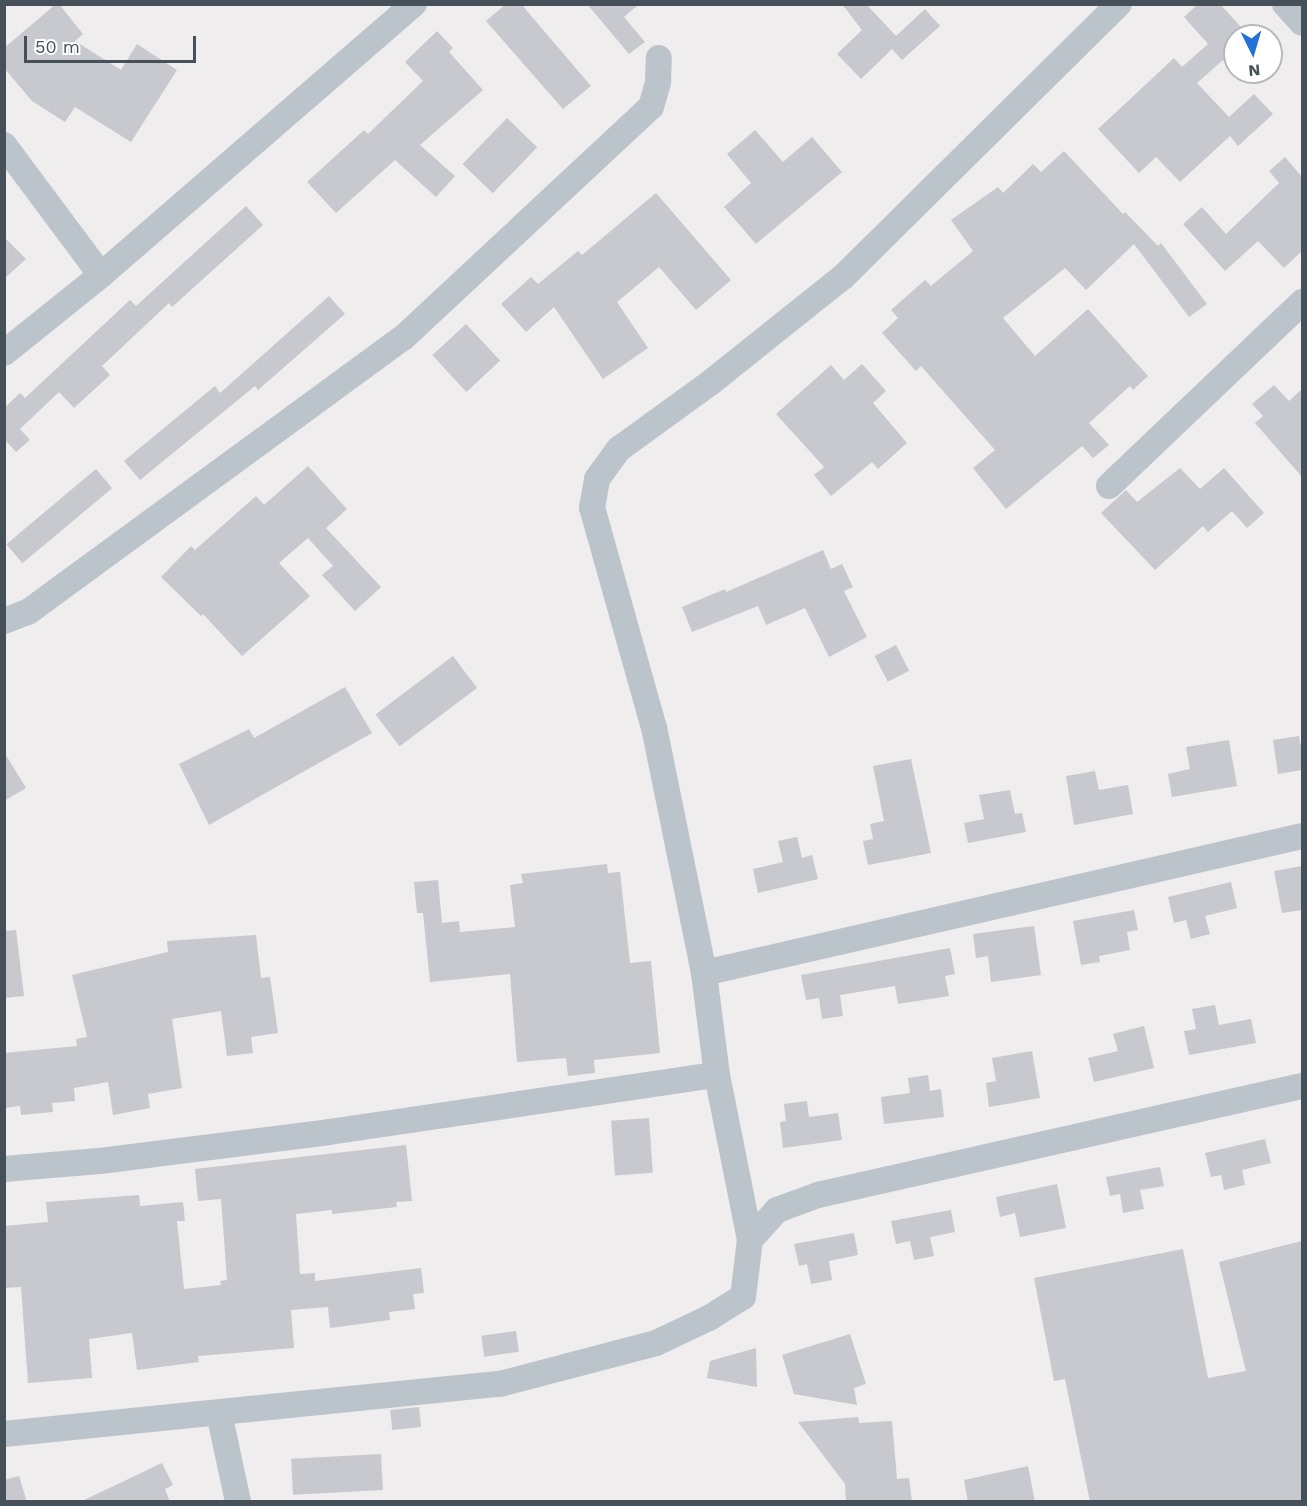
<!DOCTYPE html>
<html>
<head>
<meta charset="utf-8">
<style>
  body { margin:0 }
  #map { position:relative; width:1307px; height:1506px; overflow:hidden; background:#efeded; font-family:"Work Sans",sans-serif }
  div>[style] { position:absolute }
  .building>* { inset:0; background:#c7c9cf; transform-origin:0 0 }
  .minor>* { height:26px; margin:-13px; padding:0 13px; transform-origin:13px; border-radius:13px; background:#bcc4cb }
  span { translate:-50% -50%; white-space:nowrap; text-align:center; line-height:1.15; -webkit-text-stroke:4.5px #fff; paint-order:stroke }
  .frame { position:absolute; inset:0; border:6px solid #465059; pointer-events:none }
  .north { position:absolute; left:1223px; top:24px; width:60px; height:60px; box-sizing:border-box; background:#fff; border:2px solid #b5b9bd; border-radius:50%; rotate:175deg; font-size:16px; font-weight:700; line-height:24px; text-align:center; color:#465059 }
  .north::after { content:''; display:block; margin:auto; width:21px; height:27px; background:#2271d4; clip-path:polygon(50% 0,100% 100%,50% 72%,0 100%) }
  .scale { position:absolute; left:24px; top:36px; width:172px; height:27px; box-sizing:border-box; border:3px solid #465059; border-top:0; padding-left:8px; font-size:18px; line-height:21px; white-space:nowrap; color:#465059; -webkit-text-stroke:4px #fff; paint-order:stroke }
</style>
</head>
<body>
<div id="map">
  <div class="building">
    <i style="clip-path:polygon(56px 4px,59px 4px,83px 34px,75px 41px,121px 70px,137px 44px,177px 70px,131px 142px,75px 107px,65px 122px,32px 101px,4px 68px,4px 48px)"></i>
    <i style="clip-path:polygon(506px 4px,521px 4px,591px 86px,563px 109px,486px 21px)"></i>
    <i style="clip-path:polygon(587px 4px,639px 4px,624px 17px,645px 42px,629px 54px)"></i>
    <i style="clip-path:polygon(842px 4px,866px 4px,896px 36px,925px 9px,940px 26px,902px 60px,892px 49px,861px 79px,837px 54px,862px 30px)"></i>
    <i style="clip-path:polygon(1198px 4px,1220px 4px,1249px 36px,1235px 36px,1235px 72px,1223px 60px,1197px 83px,1229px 117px,1254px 94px,1273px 114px,1238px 146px,1230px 136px,1180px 182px,1156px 157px,1139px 173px,1098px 129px,1174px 58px,1182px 67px,1208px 44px,1184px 17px)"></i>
    <i style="clip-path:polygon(437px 31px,453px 48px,449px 52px,483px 90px,420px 145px,455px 176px,436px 197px,395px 160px,336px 213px,307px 182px,364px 130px,368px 134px,423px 81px,405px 62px)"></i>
    <i style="left:507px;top:118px;width:42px;height:64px;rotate:44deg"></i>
    <i style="clip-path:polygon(755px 130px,783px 162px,812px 137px,842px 172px,756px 244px,724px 207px,751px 183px,727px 154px)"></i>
    <i style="clip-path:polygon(1064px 151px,1123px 214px,1125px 212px,1158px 246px,1161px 243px,1207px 304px,1189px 317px,1134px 244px,1086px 290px,1065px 268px,1003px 318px,1035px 356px,1088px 309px,1148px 376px,1133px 390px,1130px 386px,1089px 423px,1109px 445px,1093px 458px,1082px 446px,1006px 509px,973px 468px,995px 450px,921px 366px,916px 371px,882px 333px,898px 318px,891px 310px,925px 280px,931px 286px,973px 251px,951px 220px,998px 187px,1003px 193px,1033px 164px,1041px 172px)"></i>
    <i style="clip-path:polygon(1285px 157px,1302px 177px,1302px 251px,1284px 268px,1258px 241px,1225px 271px,1183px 224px,1202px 207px,1226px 234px,1279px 183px,1269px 171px)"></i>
    <i style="clip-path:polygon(656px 193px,731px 280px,696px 310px,659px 267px,617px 302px,648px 348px,603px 379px,554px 307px,526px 332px,501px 304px,531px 277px,538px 284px,578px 251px,582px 255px)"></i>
    <i style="clip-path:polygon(246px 206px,263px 225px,172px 307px,169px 303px,102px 366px,110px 375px,74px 408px,59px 392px,20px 429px,30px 440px,16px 452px,6px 441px,4px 443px,4px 408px,20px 393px,25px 398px,130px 300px,136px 306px)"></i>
    <i style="clip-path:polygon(4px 237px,26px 259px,4px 279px)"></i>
    <i style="clip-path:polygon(329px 296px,345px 314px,258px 390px,255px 386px,140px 480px,124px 461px,215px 386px,220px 393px)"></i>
    <i style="left:466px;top:324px;width:50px;height:46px;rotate:47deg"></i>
    <i style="clip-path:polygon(862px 364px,886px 391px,873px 403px,907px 443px,878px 469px,872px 462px,831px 496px,814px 475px,824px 467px,776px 414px,831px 365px,844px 380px)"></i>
    <i style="clip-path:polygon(1274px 385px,1289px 401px,1302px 389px,1302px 477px,1255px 423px,1263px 416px,1252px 404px)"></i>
    <i style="clip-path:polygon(308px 466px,347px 509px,326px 528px,381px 587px,355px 611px,322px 575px,333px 566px,308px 538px,279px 563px,310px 596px,242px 656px,203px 614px,201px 616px,161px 577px,191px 546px,195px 550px,256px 496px,264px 505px)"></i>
    <i style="clip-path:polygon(1180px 468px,1200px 489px,1224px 468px,1264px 513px,1247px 528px,1232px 511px,1208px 532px,1203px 526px,1155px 570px,1101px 513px,1126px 490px,1137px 502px)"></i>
    <i style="left:96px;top:469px;width:25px;height:117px;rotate:50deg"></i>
    <i style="clip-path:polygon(823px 550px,831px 569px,842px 564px,853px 587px,844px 591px,867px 637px,829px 657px,805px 608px,766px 625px,758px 606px,692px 632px,682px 607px,725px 589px,726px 592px)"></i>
    <i style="left:896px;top:645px;width:29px;height:24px;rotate:63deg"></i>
    <i style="left:453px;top:656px;width:40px;height:97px;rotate:53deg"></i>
    <i style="clip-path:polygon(345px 687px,372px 733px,209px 825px,179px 764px,249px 729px,254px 738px)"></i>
    <i style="clip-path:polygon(1299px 736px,1300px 744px,1302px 743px,1302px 770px,1278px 774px,1273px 740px)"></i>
    <i style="clip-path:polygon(1229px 740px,1237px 786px,1172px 797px,1168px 774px,1190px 769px,1186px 747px)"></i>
    <i style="clip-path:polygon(4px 752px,26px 788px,4px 801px)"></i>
    <i style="clip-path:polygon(911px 759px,931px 853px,868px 865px,863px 841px,873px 839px,870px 824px,884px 821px,873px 766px)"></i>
    <i style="clip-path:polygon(1095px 771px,1099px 790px,1128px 785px,1133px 814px,1074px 825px,1066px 776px)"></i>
    <i style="clip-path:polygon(1010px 790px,1015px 814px,1022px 813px,1026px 832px,968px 843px,964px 823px,984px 819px,979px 795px)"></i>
    <i style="clip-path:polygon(797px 837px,802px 858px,812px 855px,818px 879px,758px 893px,753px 869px,783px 862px,778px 841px)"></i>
    <i style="clip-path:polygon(607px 864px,608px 873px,620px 872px,630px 963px,651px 961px,660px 1053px,594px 1060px,595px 1073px,568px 1076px,566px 1058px,517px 1062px,510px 974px,430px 982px,423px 913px,417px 913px,414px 882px,438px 880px,442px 923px,459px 921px,460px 932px,515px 927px,510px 885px,523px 883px,521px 874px)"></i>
    <i style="clip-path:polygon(1302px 866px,1302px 910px,1282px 913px,1274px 871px)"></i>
    <i style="clip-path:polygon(1231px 882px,1237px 908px,1205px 916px,1210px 934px,1191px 939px,1186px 920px,1174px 923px,1168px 897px)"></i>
    <i style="clip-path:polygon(1134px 910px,1138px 930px,1127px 932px,1130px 950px,1099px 956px,1100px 962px,1081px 965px,1073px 921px)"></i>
    <i style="clip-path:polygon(1034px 926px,1041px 975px,991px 982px,988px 956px,976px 958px,973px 934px)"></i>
    <i style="clip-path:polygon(16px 930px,24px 996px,4px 998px,4px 931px)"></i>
    <i style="clip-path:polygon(256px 935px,261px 978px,270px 977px,278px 1033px,251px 1037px,253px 1053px,227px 1056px,221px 1011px,172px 1019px,182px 1088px,148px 1094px,150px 1108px,113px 1115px,108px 1082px,74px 1088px,75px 1101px,52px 1103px,53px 1112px,21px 1115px,20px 1106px,4px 1108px,4px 1053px,77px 1046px,76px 1039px,87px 1037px,72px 975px,168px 952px,167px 941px)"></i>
    <i style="clip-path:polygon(950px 948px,955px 974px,945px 976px,949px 996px,898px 1004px,895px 986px,840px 995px,843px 1016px,822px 1019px,819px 998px,806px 1000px,801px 975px)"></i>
    <i style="clip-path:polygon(1215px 1005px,1219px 1025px,1251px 1019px,1256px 1043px,1189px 1055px,1184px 1031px,1196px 1029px,1192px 1009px)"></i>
    <i style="clip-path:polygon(1144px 1026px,1154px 1068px,1094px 1082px,1088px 1058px,1118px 1051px,1113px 1034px)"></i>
    <i style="clip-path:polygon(1032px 1051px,1040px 1098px,989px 1107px,986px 1083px,996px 1081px,992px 1058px)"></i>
    <i style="clip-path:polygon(928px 1075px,930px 1091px,941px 1089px,944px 1117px,884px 1124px,881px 1097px,910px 1093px,908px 1078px)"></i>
    <i style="clip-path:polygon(807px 1101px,809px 1117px,838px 1113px,842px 1140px,783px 1148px,780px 1122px,786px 1121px,784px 1104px)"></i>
    <i style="left:649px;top:1118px;width:55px;height:38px;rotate:86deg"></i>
    <i style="clip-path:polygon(1265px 1139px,1271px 1163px,1242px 1170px,1245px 1185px,1224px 1190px,1221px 1175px,1211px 1177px,1205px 1153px)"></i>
    <i style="clip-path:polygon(406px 1145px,412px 1201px,396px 1202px,397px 1207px,332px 1214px,332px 1210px,296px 1214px,300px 1274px,315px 1273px,315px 1281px,421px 1268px,424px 1293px,413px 1294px,415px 1309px,389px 1312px,390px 1320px,330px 1328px,328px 1307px,291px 1310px,294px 1348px,198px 1356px,199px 1362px,137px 1370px,132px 1333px,89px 1339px,92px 1378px,28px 1383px,21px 1287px,4px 1288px,4px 1226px,48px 1222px,46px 1202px,139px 1195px,140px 1206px,183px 1202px,185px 1221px,177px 1221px,184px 1289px,221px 1285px,220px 1281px,227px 1280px,221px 1199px,198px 1201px,195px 1169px)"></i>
    <i style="clip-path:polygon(1160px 1167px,1164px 1186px,1140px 1190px,1144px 1209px,1123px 1213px,1120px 1194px,1110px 1196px,1106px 1177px)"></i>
    <i style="clip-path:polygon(1057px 1184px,1066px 1228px,1020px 1237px,1015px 1213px,1000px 1217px,996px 1197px)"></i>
    <i style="clip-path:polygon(951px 1210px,955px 1232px,930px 1237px,934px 1256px,914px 1260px,910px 1241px,896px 1244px,891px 1221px)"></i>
    <i style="clip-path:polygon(854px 1233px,858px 1255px,829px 1261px,832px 1280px,811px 1284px,807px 1264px,799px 1266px,794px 1244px)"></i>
    <i style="clip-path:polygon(1302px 1241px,1302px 1502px,1090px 1502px,1065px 1379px,1054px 1381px,1034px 1278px,1183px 1249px,1208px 1378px,1246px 1371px,1219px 1262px)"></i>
    <i style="left:516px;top:1331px;width:21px;height:35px;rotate:82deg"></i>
    <i style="clip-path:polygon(850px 1334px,866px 1384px,854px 1388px,857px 1405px,794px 1394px,782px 1355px)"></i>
    <i style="clip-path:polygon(756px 1348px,757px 1387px,707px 1378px,710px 1361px)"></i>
    <i style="left:419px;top:1407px;width:20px;height:29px;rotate:84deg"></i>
    <i style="clip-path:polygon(858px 1417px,859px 1423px,892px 1421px,897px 1479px,909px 1478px,912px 1502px,846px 1502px,845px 1484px,798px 1422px)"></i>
    <i style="left:381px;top:1454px;width:36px;height:90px;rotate:87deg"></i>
    <i style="clip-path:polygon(162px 1463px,173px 1485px,165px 1489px,170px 1502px,80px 1502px)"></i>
    <i style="clip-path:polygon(1028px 1466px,1035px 1502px,968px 1502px,964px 1480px)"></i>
    <i style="clip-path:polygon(19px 1476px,27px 1502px,4px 1502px,4px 1480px)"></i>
  </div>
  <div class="minor">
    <i style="left:1285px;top:4px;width:25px;rotate:48deg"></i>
    <i style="left:4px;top:145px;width:162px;rotate:53.3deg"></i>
    <i style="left:4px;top:353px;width:124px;rotate:-38.8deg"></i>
    <i style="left:101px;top:275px;width:414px;rotate:-40.9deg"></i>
    <i style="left:1109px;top:486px;width:267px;rotate:-43.6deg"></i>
    <i style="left:4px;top:621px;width:26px;rotate:-21deg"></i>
    <i style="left:28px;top:612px;width:464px;rotate:-36.2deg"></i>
    <i style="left:403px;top:338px;width:339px;rotate:-43deg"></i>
    <i style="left:651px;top:107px;width:26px;rotate:-74deg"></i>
    <i style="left:658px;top:82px;width:24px;rotate:-88deg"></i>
    <i style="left:704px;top:973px;width:613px;rotate:-12.9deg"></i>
    <i style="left:4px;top:1169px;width:96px;rotate:-4.8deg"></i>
    <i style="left:100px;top:1161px;width:231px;rotate:-7.2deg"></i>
    <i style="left:329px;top:1132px;width:392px;rotate:-8.4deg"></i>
    <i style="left:750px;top:1240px;width:40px;rotate:-48deg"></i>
    <i style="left:777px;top:1210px;width:44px;rotate:-20.1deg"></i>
    <i style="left:818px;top:1195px;width:496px;rotate:-12.7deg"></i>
    <i style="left:219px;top:1413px;width:91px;rotate:77.9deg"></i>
    <i style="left:4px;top:1434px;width:499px;rotate:-5.8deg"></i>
    <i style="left:500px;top:1384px;width:161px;rotate:-14.7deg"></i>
    <i style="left:656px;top:1343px;width:59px;rotate:-25.3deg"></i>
    <i style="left:709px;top:1318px;width:40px;rotate:-32deg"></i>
    <i style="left:743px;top:1297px;width:57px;rotate:-83deg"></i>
    <i style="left:750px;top:1240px;width:168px;rotate:-101.3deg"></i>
    <i style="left:717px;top:1075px;width:103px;rotate:-97.3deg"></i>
    <i style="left:704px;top:973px;width:250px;rotate:-101.5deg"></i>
    <i style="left:654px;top:728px;width:229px;rotate:-105.7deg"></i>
    <i style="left:592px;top:508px;width:29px;rotate:-80deg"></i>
    <i style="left:597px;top:479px;width:37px;rotate:-54deg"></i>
    <i style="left:619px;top:449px;width:112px;rotate:-36deg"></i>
    <i style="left:710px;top:383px;width:170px;rotate:-38.6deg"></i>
    <i style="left:843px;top:277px;width:388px;rotate:-44.7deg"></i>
  </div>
  <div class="frame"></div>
  <div class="north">N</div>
  <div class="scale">50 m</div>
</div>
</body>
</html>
